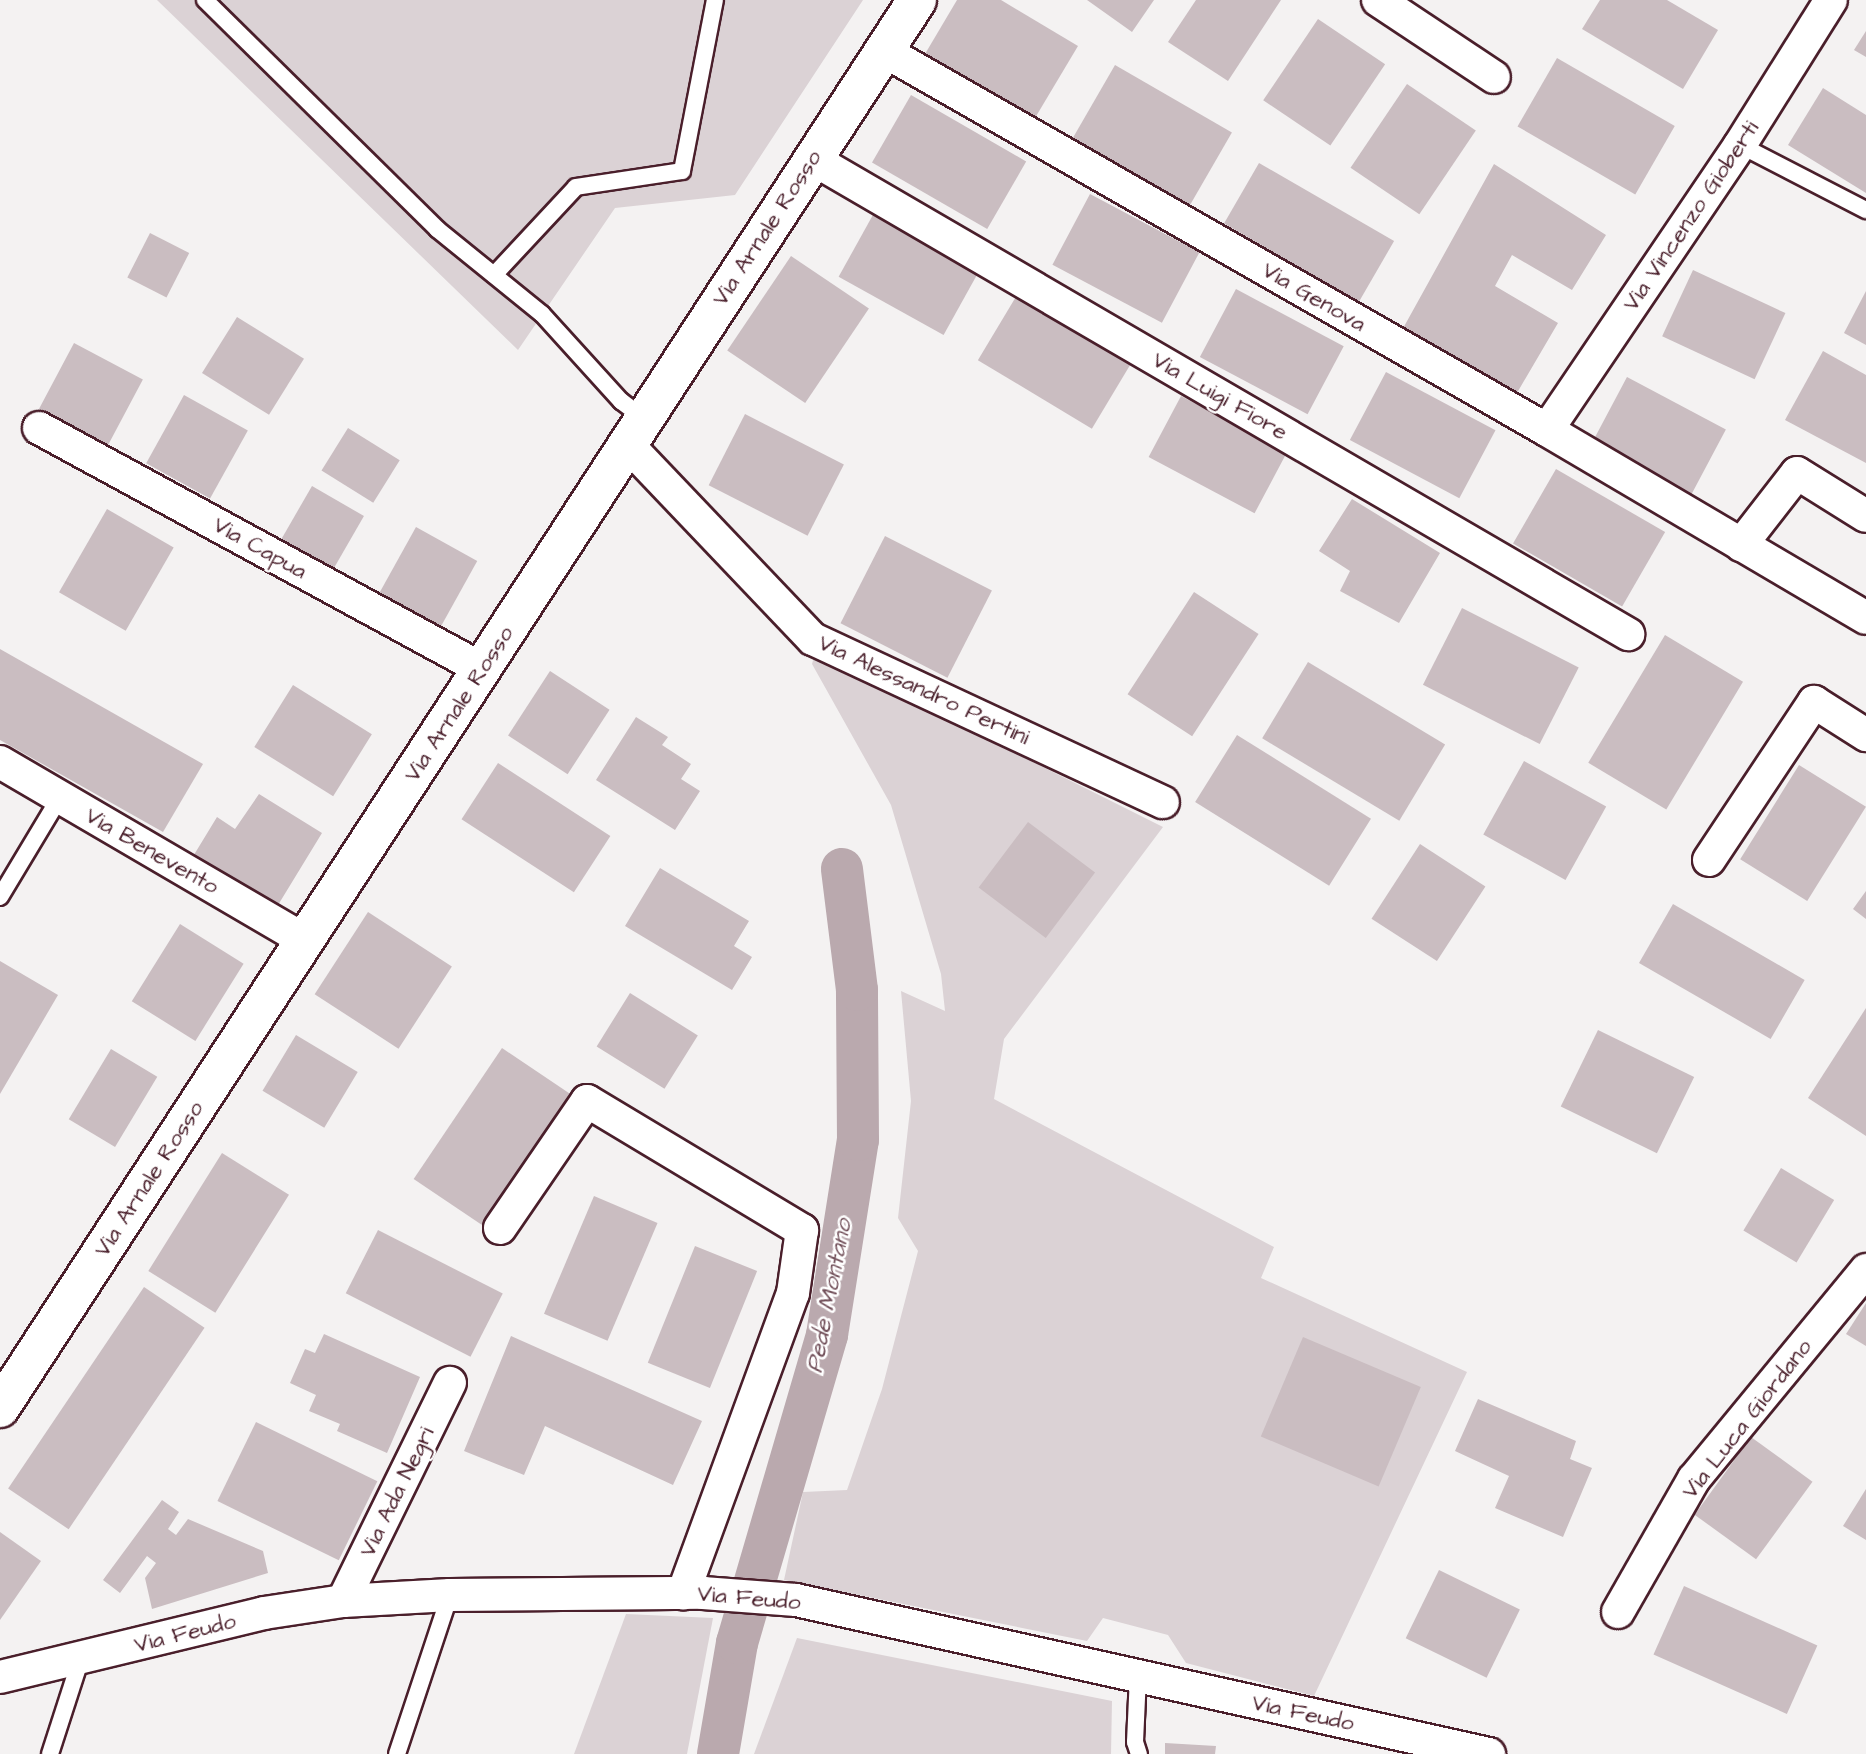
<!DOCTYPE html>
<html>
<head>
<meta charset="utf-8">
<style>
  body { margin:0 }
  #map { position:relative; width:1866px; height:1754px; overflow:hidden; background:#f4f2f2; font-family:"Architects Daughter",sans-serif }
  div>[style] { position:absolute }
  .green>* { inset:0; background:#dbd2d5 }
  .canal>* { height:42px; margin:-21px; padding:0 21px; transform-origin:21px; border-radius:21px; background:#baa9ae }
  .building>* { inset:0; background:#cabdc1; transform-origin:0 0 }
  .roads { filter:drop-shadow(2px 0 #4a1f2b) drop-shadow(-2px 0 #4a1f2b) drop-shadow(0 2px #4a1f2b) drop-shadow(0 -2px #4a1f2b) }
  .service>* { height:16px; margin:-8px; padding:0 8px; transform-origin:8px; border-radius:8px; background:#fff }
  .minor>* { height:32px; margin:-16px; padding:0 16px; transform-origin:16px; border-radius:16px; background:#fff }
  .tertiary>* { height:38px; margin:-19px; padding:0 19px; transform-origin:19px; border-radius:19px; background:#fff }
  span { translate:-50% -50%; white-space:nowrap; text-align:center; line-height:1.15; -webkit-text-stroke:5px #fff; paint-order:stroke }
  .street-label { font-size:23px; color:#4a1f2b }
  .water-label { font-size:24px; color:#714f59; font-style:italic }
</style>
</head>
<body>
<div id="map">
  <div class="green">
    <i style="clip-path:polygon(157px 0,863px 0,735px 195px,615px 208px,518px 350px)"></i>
    <i style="clip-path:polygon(815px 653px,1163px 827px,1004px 1039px,994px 1099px,1274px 1247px,1261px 1278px,1467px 1372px,1314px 1696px,1186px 1663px,1168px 1635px,1103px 1618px,1087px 1641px,784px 1580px,803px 1492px,847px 1490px,882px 1389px,918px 1251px,898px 1218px,911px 1101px,901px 991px,945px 1011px,941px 974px,891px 805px,812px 664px)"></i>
    <i style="clip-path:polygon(626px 1614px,713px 1618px,687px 1754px,574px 1754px)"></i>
    <i style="clip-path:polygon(797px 1638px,1112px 1701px,1111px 1754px,754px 1754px)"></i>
  </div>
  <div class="canal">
    <i style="left:718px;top:1754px;width:113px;rotate:-80.3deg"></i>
    <i style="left:737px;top:1643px;width:321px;rotate:-73.7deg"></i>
    <i style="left:827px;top:1335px;width:197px;rotate:-81deg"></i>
    <i style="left:858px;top:1140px;width:150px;rotate:-90.4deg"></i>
    <i style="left:857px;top:990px;width:122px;rotate:-97.1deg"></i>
  </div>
  <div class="building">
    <i style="clip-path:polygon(957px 0,1001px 0,1078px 46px,1035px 118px,925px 54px)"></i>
    <i style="clip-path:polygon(1087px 0,1154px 0,1132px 32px)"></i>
    <i style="clip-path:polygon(1196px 0,1281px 0,1228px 81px,1168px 42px)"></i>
    <i style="clip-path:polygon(1600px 0,1667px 0,1718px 30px,1683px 89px,1582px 29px)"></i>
    <i style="left:1318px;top:19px;width:81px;height:98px;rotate:34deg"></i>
    <i style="clip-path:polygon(1866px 31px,1866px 57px,1854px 50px)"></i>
    <i style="left:1557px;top:58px;width:136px;height:79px;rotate:30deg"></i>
    <i style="left:1115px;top:65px;width:135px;height:89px;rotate:30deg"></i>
    <i style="left:1407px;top:84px;width:83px;height:101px;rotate:34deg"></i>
    <i style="clip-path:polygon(1823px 88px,1866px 115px,1866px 193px,1788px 145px)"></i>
    <i style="left:911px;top:95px;width:133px;height:78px;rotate:30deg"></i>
    <i style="left:1259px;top:163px;width:156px;height:70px;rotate:30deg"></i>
    <i style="clip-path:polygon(1494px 164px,1606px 235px,1572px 290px,1512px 255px,1495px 286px,1558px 323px,1514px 398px,1401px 332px)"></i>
    <i style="left:1090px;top:194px;width:124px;height:80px;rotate:28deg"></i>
    <i style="left:874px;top:213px;width:120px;height:73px;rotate:29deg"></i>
    <i style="left:150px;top:233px;width:44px;height:50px;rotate:27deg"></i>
    <i style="left:791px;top:256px;width:94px;height:114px;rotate:34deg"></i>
    <i style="left:1693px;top:270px;width:102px;height:73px;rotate:25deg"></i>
    <i style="left:1236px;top:289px;width:122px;height:77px;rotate:28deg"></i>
    <i style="clip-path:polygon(1866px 291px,1866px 345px,1844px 333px)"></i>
    <i style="left:1017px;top:295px;width:133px;height:76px;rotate:31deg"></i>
    <i style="left:237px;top:317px;width:79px;height:66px;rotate:32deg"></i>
    <i style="left:74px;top:343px;width:78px;height:80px;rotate:28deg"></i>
    <i style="clip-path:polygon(1823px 351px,1866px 375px,1866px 463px,1785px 420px)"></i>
    <i style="left:1386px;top:372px;width:124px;height:77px;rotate:28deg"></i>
    <i style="left:1627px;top:377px;width:112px;height:75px;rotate:28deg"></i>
    <i style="left:184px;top:395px;width:73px;height:78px;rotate:29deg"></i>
    <i style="left:1181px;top:396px;width:120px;height:69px;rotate:28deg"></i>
    <i style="left:745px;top:414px;width:111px;height:80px;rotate:27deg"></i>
    <i style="left:348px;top:428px;width:61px;height:50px;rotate:32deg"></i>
    <i style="left:1556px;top:469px;width:126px;height:86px;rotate:30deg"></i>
    <i style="left:312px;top:486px;width:60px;height:64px;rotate:30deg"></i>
    <i style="clip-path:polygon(1352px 499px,1440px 553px,1399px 623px,1340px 591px,1350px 571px,1319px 551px)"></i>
    <i style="left:107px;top:509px;width:77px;height:96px;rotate:30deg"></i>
    <i style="left:416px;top:527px;width:70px;height:79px;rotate:29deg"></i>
    <i style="left:885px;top:536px;width:120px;height:98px;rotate:27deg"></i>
    <i style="left:1194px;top:592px;width:77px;height:122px;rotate:33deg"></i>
    <i style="left:1462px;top:608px;width:131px;height:86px;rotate:27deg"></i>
    <i style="left:1665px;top:635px;width:91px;height:149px;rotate:31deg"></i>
    <i style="clip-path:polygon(0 649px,203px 764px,163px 832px,0 740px)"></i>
    <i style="left:1308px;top:662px;width:160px;height:89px;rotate:31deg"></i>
    <i style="left:550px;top:671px;width:71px;height:77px;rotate:33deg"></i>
    <i style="left:293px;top:685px;width:93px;height:73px;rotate:32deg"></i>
    <i style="clip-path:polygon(636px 717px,668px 737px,662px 745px,691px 764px,681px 779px,700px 791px,675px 830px,596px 780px)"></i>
    <i style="left:1237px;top:735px;width:158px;height:79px;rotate:32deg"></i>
    <i style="left:1524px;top:761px;width:94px;height:84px;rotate:29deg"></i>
    <i style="left:498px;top:763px;width:134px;height:67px;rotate:33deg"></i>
    <i style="left:1799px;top:765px;width:79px;height:111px;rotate:32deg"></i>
    <i style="clip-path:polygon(259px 794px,322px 833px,275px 910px,189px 863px,217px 817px,235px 829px)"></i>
    <i style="left:1028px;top:822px;width:84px;height:82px;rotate:37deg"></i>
    <i style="left:1420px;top:844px;width:78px;height:89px;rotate:33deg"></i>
    <i style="clip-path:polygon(660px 868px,749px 921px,734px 946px,752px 957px,732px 990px,625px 926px)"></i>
    <i style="clip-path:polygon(1866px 891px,1866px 919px,1853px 909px)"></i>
    <i style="left:1673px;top:904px;width:152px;height:68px;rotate:30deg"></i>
    <i style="left:368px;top:912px;width:100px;height:98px;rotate:33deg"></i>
    <i style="left:180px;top:924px;width:75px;height:91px;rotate:32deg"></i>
    <i style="clip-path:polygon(0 961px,58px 995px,0 1094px)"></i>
    <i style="left:630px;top:993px;width:80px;height:63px;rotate:32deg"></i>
    <i style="clip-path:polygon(1866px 1008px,1866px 1136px,1808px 1098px)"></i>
    <i style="left:1598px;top:1030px;width:107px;height:85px;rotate:26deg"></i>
    <i style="left:296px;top:1035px;width:72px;height:65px;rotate:31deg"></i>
    <i style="left:502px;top:1048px;width:82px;height:158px;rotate:34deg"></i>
    <i style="left:111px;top:1049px;width:54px;height:82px;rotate:31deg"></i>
    <i style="left:222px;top:1153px;width:79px;height:139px;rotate:32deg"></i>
    <i style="left:1781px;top:1168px;width:62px;height:73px;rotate:31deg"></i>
    <i style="left:594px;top:1196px;width:69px;height:128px;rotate:23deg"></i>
    <i style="left:378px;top:1230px;width:140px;height:71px;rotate:27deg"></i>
    <i style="left:695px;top:1246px;width:67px;height:126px;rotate:22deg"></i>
    <i style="left:144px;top:1287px;width:73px;height:243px;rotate:34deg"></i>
    <i style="clip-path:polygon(1866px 1303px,1866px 1346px,1846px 1334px)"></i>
    <i style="clip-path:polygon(324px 1334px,420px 1377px,387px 1453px,337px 1431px,340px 1424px,309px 1411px,316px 1395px,290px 1383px,305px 1349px,315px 1353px)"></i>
    <i style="clip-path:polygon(511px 1336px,702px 1421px,673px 1485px,545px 1426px,524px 1475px,464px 1451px)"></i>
    <i style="left:1303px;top:1337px;width:128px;height:108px;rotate:23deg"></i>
    <i style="clip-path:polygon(1478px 1399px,1576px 1441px,1570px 1459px,1592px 1468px,1563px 1537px,1495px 1508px,1509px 1476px,1455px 1451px)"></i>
    <i style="left:256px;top:1422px;width:135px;height:88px;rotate:26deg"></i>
    <i style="left:1751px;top:1437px;width:76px;height:96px;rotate:36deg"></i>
    <i style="clip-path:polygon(1866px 1489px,1866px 1540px,1843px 1526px)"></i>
    <i style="clip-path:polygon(162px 1500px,179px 1512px,168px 1529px,176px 1535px,188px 1519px,263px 1551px,268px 1573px,152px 1609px,145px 1578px,156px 1563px,147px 1556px,120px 1593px,103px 1580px)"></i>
    <i style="clip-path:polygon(0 1532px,41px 1561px,0 1620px)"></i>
    <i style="left:1439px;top:1570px;width:90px;height:76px;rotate:26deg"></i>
    <i style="left:1684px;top:1586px;width:146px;height:75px;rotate:24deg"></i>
    <i style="clip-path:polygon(1165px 1743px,1216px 1746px,1215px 1754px,1165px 1754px)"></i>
  </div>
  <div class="roads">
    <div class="service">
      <i style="left:205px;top:0;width:326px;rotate:44.6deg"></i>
      <i style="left:437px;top:229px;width:135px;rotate:39deg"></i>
      <i style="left:542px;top:314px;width:118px;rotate:47.8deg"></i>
      <i style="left:621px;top:401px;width:30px;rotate:37deg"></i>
      <i style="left:1740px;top:145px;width:142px;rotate:27.3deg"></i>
      <i style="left:494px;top:275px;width:120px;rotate:-47deg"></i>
      <i style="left:576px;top:187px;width:107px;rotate:-8.6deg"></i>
      <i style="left:682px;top:171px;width:174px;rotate:-79.1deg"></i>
      <i style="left:0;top:897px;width:117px;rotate:-59deg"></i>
      <i style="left:1138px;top:1676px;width:66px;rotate:92.6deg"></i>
      <i style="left:1135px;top:1742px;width:13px;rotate:72deg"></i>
      <i style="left:50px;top:1754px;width:101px;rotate:-72.1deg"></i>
      <i style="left:397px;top:1754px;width:168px;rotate:-71.6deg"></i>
    </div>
    <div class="minor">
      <i style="left:1378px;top:0;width:139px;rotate:33.6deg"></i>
      <i style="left:886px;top:52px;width:761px;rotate:29.76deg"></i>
      <i style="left:1547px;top:430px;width:370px;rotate:30.5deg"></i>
      <i style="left:811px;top:158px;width:946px;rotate:30.23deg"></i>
      <i style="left:39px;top:428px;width:504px;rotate:28.55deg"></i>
      <i style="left:1547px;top:430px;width:344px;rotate:-55.9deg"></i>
      <i style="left:1740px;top:145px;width:171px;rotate:-57.9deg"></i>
      <i style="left:628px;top:445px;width:268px;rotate:46.4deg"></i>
      <i style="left:813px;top:639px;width:386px;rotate:25deg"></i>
      <i style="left:1741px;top:545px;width:91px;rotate:-52.1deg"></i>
      <i style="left:1797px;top:473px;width:81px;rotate:31.9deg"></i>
      <i style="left:0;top:762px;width:353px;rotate:30.3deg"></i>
      <i style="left:1709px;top:860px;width:190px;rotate:-56.4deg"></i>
      <i style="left:1814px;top:702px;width:62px;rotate:32.4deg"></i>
      <i style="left:500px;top:1228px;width:154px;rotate:-55.6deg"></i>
      <i style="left:587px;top:1101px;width:251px;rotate:31deg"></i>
      <i style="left:802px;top:1230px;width:64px;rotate:98.1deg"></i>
      <i style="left:793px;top:1293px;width:320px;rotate:110.1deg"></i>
      <i style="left:343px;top:1601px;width:243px;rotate:-63.9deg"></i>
      <i style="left:1618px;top:1612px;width:153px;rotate:-60.3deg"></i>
      <i style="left:1694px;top:1479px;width:271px;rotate:-50.5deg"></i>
      <i style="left:0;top:1677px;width:272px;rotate:-13.6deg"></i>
      <i style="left:264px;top:1613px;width:80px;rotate:-8.6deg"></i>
      <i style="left:343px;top:1601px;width:107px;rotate:-3.2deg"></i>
      <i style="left:450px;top:1595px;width:253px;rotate:-0.5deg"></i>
      <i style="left:703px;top:1593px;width:93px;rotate:4.3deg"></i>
      <i style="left:796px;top:1600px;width:710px;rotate:12.53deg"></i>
    </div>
    <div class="tertiary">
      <i style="left:0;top:1408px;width:1680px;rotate:-56.92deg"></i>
    </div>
  </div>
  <div class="street-label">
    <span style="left:1691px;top:216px;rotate:-56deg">Via Vincenzo Gioberti</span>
    <span style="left:767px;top:228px;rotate:-57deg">Via Arnale Rosso</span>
    <span style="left:1314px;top:297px;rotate:30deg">Via Genova</span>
    <span style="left:1220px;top:396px;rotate:30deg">Via Luigi Fiore</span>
    <span style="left:260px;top:548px;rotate:29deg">Via Capua</span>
    <span style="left:924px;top:690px;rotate:25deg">Via Alessandro Pertini</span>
    <span style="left:459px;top:704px;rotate:-57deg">Via Arnale Rosso</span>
    <span style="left:152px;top:851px;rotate:30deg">Via Benevento</span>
    <span style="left:149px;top:1179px;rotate:-57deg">Via Arnale Rosso</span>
    <span style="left:1747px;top:1419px;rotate:-52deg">Via Luca Giordano</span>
    <span style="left:397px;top:1492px;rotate:-64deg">Via Ada Negri</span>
    <span style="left:749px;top:1598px;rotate:5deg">Via Feudo</span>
    <span style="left:185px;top:1633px;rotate:-14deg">Via Feudo</span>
    <span style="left:1303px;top:1713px;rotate:12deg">Via Feudo</span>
  </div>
  <div class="water-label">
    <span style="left:830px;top:1296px;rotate:-79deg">Pede Montano</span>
  </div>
</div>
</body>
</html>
